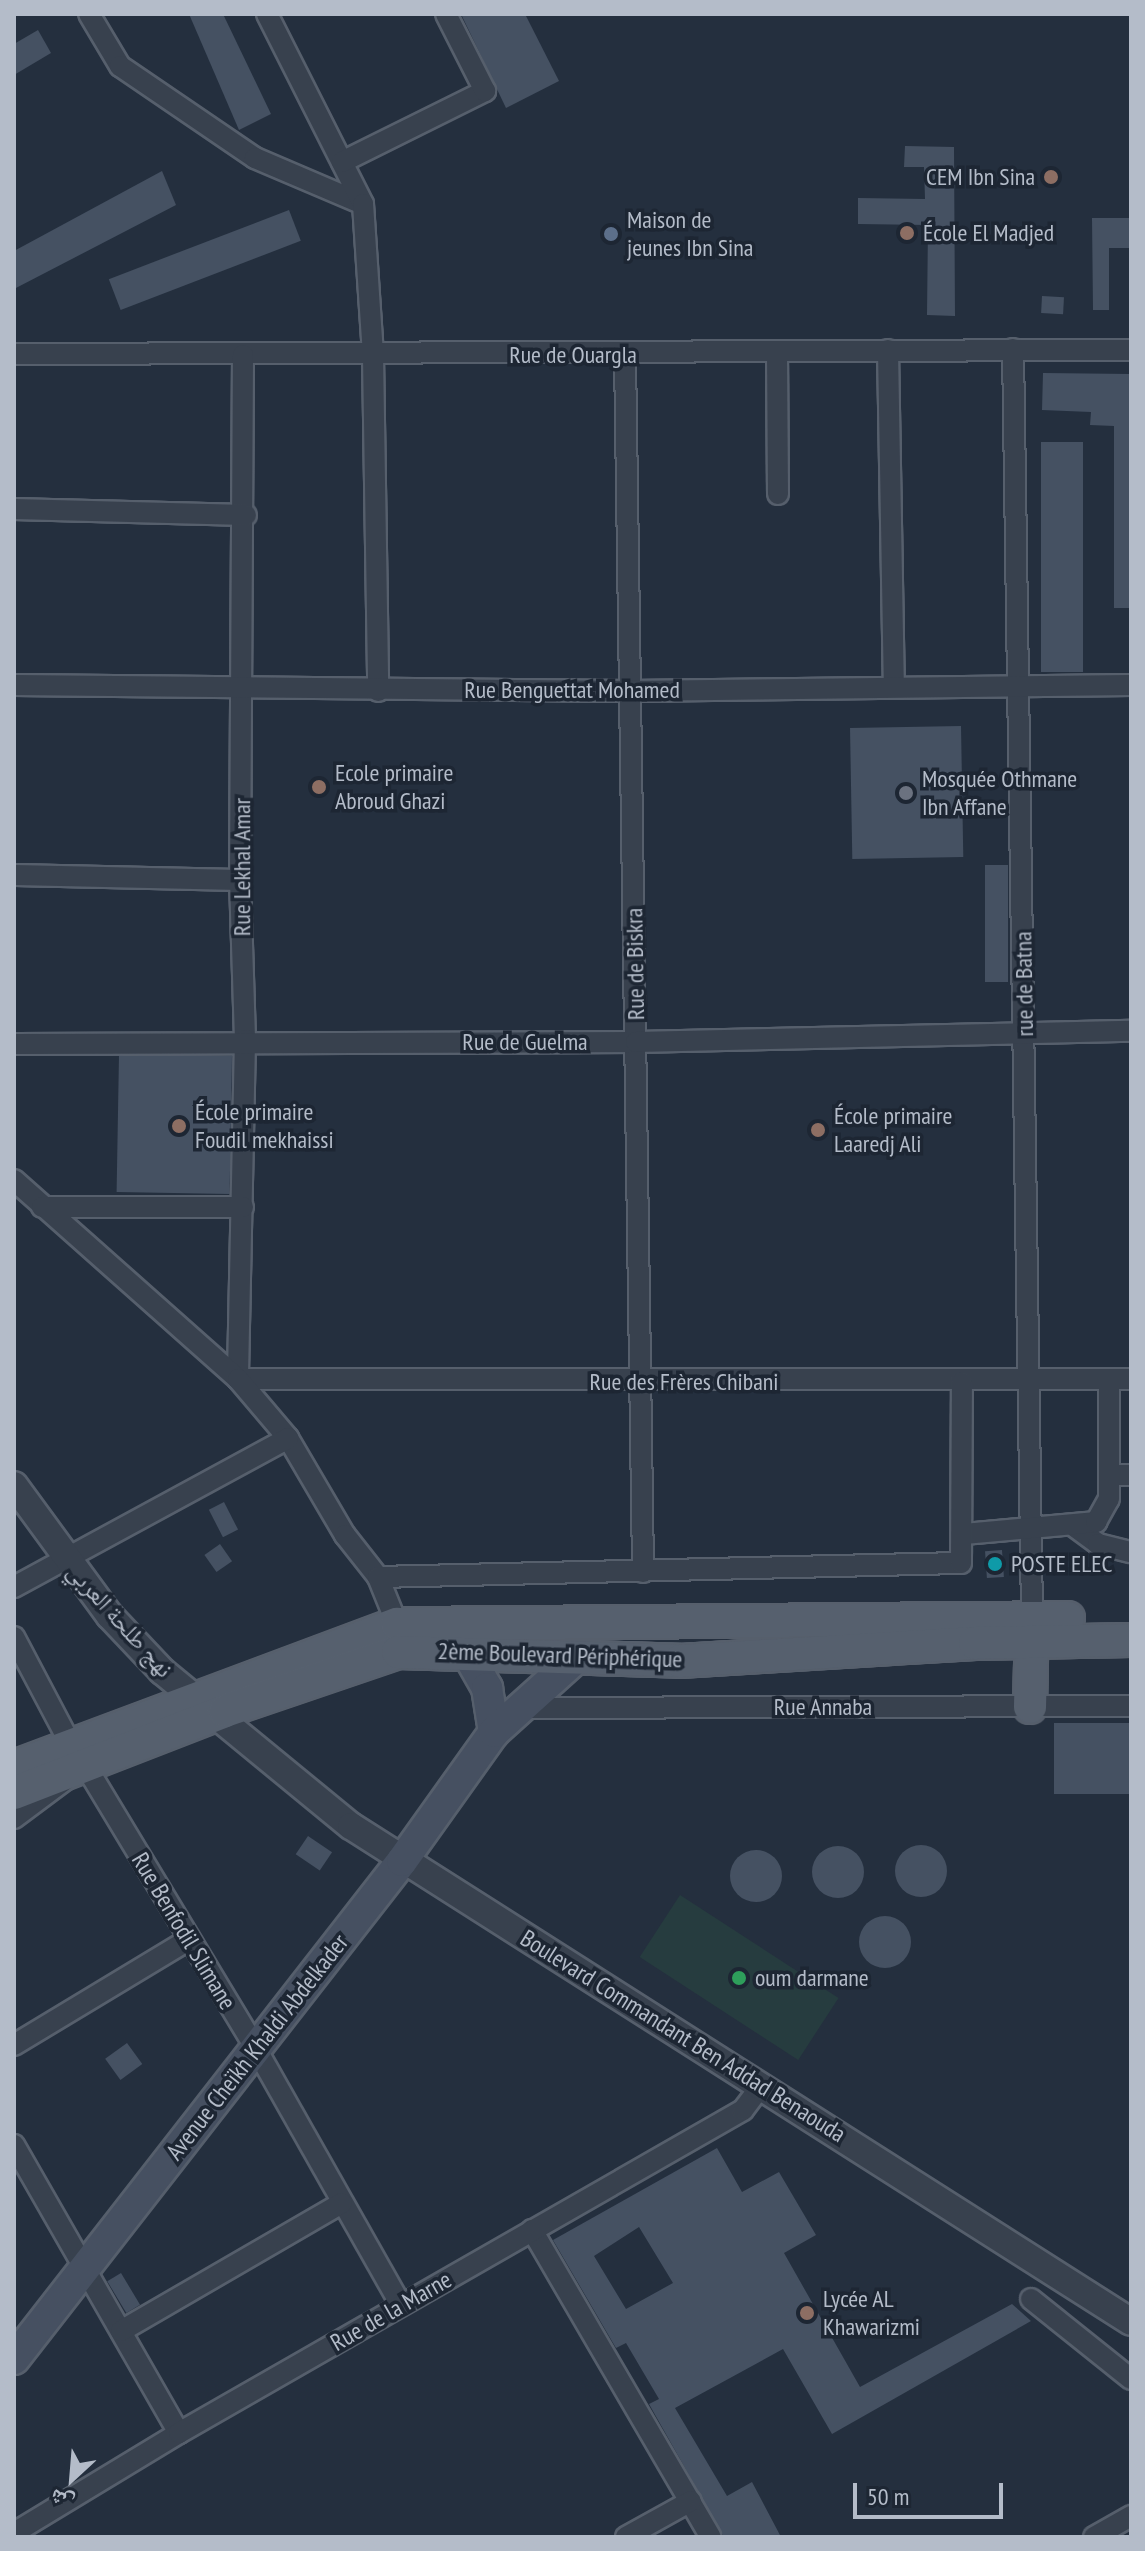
<!DOCTYPE html>
<html>
<head>
<meta charset="utf-8">
<style>
  body { margin:0 }
  #map { position:relative; width:1145px; height:2551px; overflow:hidden; background:#242f3e; font-family:"PT Sans Narrow","Noto Naskh Arabic",sans-serif }
  div>[style] { position:absolute }
  .green>* { inset:0; background:#263c3f; transform-origin:0 0 }
  .building>* { inset:0; background:#455162; transform-origin:0 0 }
  .round { border-radius:50% }
  .roads { filter:drop-shadow(2px 0 #565f6c) drop-shadow(-2px 0 #565f6c) drop-shadow(0 2px #565f6c) drop-shadow(0 -2px #565f6c) }
  .minor>* { height:20px; margin:-10px; padding:0 10px; transform-origin:10px; border-radius:10px; background:#38414e }
  .tertiary>* { height:26px; margin:-13px; padding:0 13px; transform-origin:13px; border-radius:13px; background:#38414e }
  .secondary>* { height:30px; margin:-15px; padding:0 15px; transform-origin:15px; border-radius:15px; background:#465061 }
  .primary>* { height:32px; margin:-16px; padding:0 16px; transform-origin:16px; border-radius:16px; background:#56606e }
  .dots>* { width:22px; height:22px; translate:-50% -50%; box-sizing:border-box; border:4px solid #1d2633; border-radius:50% }
  span { translate:-50% -50%; white-space:nowrap; text-align:center; line-height:1.15; -webkit-text-stroke:7px #1d2633; paint-order:stroke }
  .poi-label { font-size:24px; color:#b4bcc9 }
  .right { translate:-100% -50%; text-align:right }
  .left { translate:0 -50%; text-align:left }
  .street-label { font-size:24px; color:#b4bcc9 }
  .frame { position:absolute; inset:0; border:16px solid #b4bcc9; pointer-events:none }
  .north { position:absolute; left:32px; top:2439px; width:80px; height:80px; -webkit-text-stroke:6px #1d2633; paint-order:stroke; rotate:206deg; font-size:22px; font-weight:700; line-height:32px; text-align:center; color:#b4bcc9 }
  .north::after { content:''; display:block; margin:auto; width:28px; height:36px; background:#b4bcc9; clip-path:polygon(50% 0,100% 100%,50% 72%,0 100%) }
  .scale { position:absolute; left:853px; top:2483px; width:150px; height:36px; box-sizing:border-box; border:4px solid #b4bcc9; border-top:0; padding-left:10px; font-size:24px; line-height:28px; white-space:nowrap; color:#b4bcc9; -webkit-text-stroke:6px #1d2633; paint-order:stroke }
</style>
</head>
<body>
<div id="map">
  <div class="green">
    <i style="left:680px;top:1895px;width:189px;height:74px;rotate:33deg"></i>
  </div>
  <div class="building">
    <i style="clip-path:polygon(189px 14px,223px 14px,271px 114px,239px 130px)"></i>
    <i style="clip-path:polygon(461px 14px,525px 14px,559px 81px,506px 108px)"></i>
    <i style="clip-path:polygon(38px 30px,51px 53px,14px 75px,14px 44px)"></i>
    <i style="clip-path:polygon(905px 146px,954px 147px,955px 316px,927px 315px,928px 225px,858px 224px,858px 198px,925px 199px,924px 167px,904px 167px)"></i>
    <i style="clip-path:polygon(162px 171px,176px 205px,14px 289px,14px 251px)"></i>
    <i style="left:289px;top:210px;width:33px;height:193px;rotate:69deg"></i>
    <i style="clip-path:polygon(1092px 218px,1131px 218px,1131px 248px,1109px 248px,1109px 310px,1093px 310px)"></i>
    <i style="left:1042px;top:296px;width:22px;height:17px;rotate:3deg"></i>
    <i style="clip-path:polygon(1043px 373px,1131px 374px,1131px 608px,1114px 608px,1114px 426px,1090px 425px,1091px 412px,1042px 410px)"></i>
    <i style="left:1041px;top:442px;width:42px;height:230px"></i>
    <i style="left:961px;top:726px;width:131px;height:111px;rotate:89deg"></i>
    <i style="left:1008px;top:865px;width:117px;height:23px;rotate:90deg"></i>
    <i style="left:232px;top:1056px;width:138px;height:113px;rotate:91deg"></i>
    <i style="left:224px;top:1502px;width:31px;height:17px;rotate:63deg"></i>
    <i style="left:220px;top:1544px;width:21px;height:19px;rotate:55deg"></i>
    <i style="left:1002px;top:1550px;width:27px;height:17px;rotate:86deg"></i>
    <i style="left:1054px;top:1723px;width:77px;height:71px"></i>
    <i style="left:308px;top:1836px;width:29px;height:22px;rotate:34deg"></i>
    <i class="round" style="left:895px;top:1845px;width:52px;height:52px"></i>
    <i class="round" style="left:812px;top:1846px;width:52px;height:52px"></i>
    <i class="round" style="left:730px;top:1850px;width:52px;height:52px"></i>
    <i class="round" style="left:859px;top:1916px;width:52px;height:52px"></i>
    <i style="left:127px;top:2043px;width:26px;height:27px;rotate:54deg"></i>
    <i style="clip-path:polygon(evenodd,717px 2148px,742px 2192px,779px 2172px,816px 2235px,784px 2253px,860px 2387px,1012px 2304px,1031px 2321px,832px 2434px,783px 2349px,675px 2408px,727px 2496px,752px 2482px,781px 2537px,724px 2537px,649px 2404px,659px 2399px,626px 2343px,616px 2348px,553px 2240px,717px 2148px,639px 2227px,673px 2283px,626px 2309px,594px 2256px,639px 2227px)"></i>
    <i style="left:121px;top:2273px;width:37px;height:16px;rotate:59deg"></i>
  </div>
  <div class="roads">
    <div class="minor">
      <i style="left:89px;top:14px;width:61px;rotate:59.2deg"></i>
      <i style="left:120px;top:66px;width:163px;rotate:34.3deg"></i>
      <i style="left:255px;top:158px;width:117px;rotate:23.1deg"></i>
      <i style="left:267px;top:14px;width:213px;rotate:63.2deg"></i>
      <i style="left:363px;top:204px;width:152px;rotate:86.2deg"></i>
      <i style="left:373px;top:356px;width:335px;rotate:89.1deg"></i>
      <i style="left:342px;top:162px;width:160px;rotate:-26.4deg"></i>
      <i style="left:485px;top:91px;width:86px;rotate:-116.9deg"></i>
      <i style="left:1013px;top:349px;width:1270px;rotate:89.14deg"></i>
      <i style="left:888px;top:350px;width:337px;rotate:89deg"></i>
      <i style="left:777px;top:352px;width:142px;rotate:89.6deg"></i>
      <i style="left:14px;top:354px;width:1117px;rotate:-0.21deg"></i>
      <i style="left:243px;top:355px;width:525px;rotate:90.33deg"></i>
      <i style="left:240px;top:880px;width:160px;rotate:88.2deg"></i>
      <i style="left:245px;top:1040px;width:339px;rotate:91.2deg"></i>
      <i style="left:238px;top:1379px;width:893px"></i>
      <i style="left:625px;top:355px;width:1217px;rotate:89.15deg"></i>
      <i style="left:14px;top:509px;width:232px;rotate:1.5deg"></i>
      <i style="left:14px;top:685px;width:616px;rotate:0.56deg"></i>
      <i style="left:630px;top:691px;width:501px;rotate:-0.69deg"></i>
      <i style="left:14px;top:875px;width:226px;rotate:1.3deg"></i>
      <i style="left:14px;top:1044px;width:622px;rotate:-0.18deg"></i>
      <i style="left:636px;top:1042px;width:495px;rotate:-1.3deg"></i>
      <i style="left:14px;top:1180px;width:300px;rotate:41.6deg"></i>
      <i style="left:238px;top:1379px;width:77px;rotate:49.7deg"></i>
      <i style="left:288px;top:1438px;width:113px;rotate:59.6deg"></i>
      <i style="left:345px;top:1535px;width:53px;rotate:51.8deg"></i>
      <i style="left:378px;top:1577px;width:51px;rotate:68deg"></i>
      <i style="left:42px;top:1207px;width:201px"></i>
      <i style="left:1109px;top:1475px;width:22px"></i>
      <i style="left:1075px;top:1527px;width:29px;rotate:36deg"></i>
      <i style="left:1098px;top:1544px;width:34px;rotate:14deg"></i>
      <i style="left:964px;top:1534px;width:133px;rotate:-5.2deg"></i>
      <i style="left:1096px;top:1522px;width:26px;rotate:-61deg"></i>
      <i style="left:1109px;top:1499px;width:120px;rotate:-90deg"></i>
      <i style="left:378px;top:1577px;width:583px;rotate:-1.38deg"></i>
      <i style="left:961px;top:1563px;width:181px;rotate:-89.7deg"></i>
      <i style="left:14px;top:1587px;width:312px;rotate:-28.5deg"></i>
      <i style="left:14px;top:1637px;width:122px;rotate:62.2deg"></i>
      <i style="left:515px;top:1708px;width:616px;rotate:-0.19deg"></i>
      <i style="left:14px;top:1818px;width:89px;rotate:-36.7deg"></i>
      <i style="left:85px;top:1765px;width:329px;rotate:58.9deg"></i>
      <i style="left:255px;top:2047px;width:296px;rotate:60.5deg"></i>
      <i style="left:14px;top:2045px;width:205px;rotate:-31.1deg"></i>
      <i style="left:14px;top:2145px;width:332px;rotate:60.2deg"></i>
      <i style="left:532px;top:2230px;width:355px;rotate:59.8deg"></i>
      <i style="left:1031px;top:2299px;width:128px;rotate:38.7deg"></i>
      <i style="left:121px;top:2331px;width:255px;rotate:-30.1deg"></i>
      <i style="left:14px;top:2533px;width:193px;rotate:-31.2deg"></i>
      <i style="left:179px;top:2433px;width:650px;rotate:-29.8deg"></i>
      <i style="left:743px;top:2110px;width:31px;rotate:-53deg"></i>
      <i style="left:626px;top:2537px;width:74px;rotate:-29deg"></i>
      <i style="left:1094px;top:2537px;width:43px;rotate:-29.6deg"></i>
    </div>
    <div class="tertiary">
      <i style="left:14px;top:1485px;width:162px;rotate:53.8deg"></i>
      <i style="left:110px;top:1616px;width:76px;rotate:46.6deg"></i>
      <i style="left:162px;top:1671px;width:244px;rotate:39.4deg"></i>
      <i style="left:351px;top:1826px;width:924px;rotate:32.45deg"></i>
    </div>
    <div class="secondary">
      <i style="left:466px;top:1651px;width:43px;rotate:60.4deg"></i>
      <i style="left:487px;top:1688px;width:45px;rotate:81deg"></i>
      <i style="left:14px;top:2359px;width:631px;rotate:-52.08deg"></i>
      <i style="left:402px;top:1861px;width:158px;rotate:-54.5deg"></i>
      <i style="left:494px;top:1732px;width:109px;rotate:-42deg"></i>
    </div>
    <div class="primary">
      <i style="left:1030px;top:1707px;width:85px;rotate:-88.7deg"></i>
      <i style="left:14px;top:1767px;width:409px;rotate:-20.5deg"></i>
      <i style="left:397px;top:1624px;width:671px;rotate:-0.51deg"></i>
      <i style="left:14px;top:1793px;width:226px;rotate:-21.2deg"></i>
      <i style="left:225px;top:1711px;width:183px;rotate:-18.8deg"></i>
      <i style="left:398px;top:1652px;width:282px;rotate:1.8deg"></i>
      <i style="left:680px;top:1661px;width:296px;rotate:-3.5deg"></i>
      <i style="left:975px;top:1643px;width:156px;rotate:-1.1deg"></i>
    </div>
  </div>
  <div class="dots">
    <i style="left:1051px;top:177px;background:#8d6e63"></i>
    <i style="left:907px;top:233px;background:#8d6e63"></i>
    <i style="left:611px;top:234px;background:#5c6f8a"></i>
    <i style="left:319px;top:787px;background:#8d6e63"></i>
    <i style="left:906px;top:793px;background:#6b7280"></i>
    <i style="left:179px;top:1126px;background:#8d6e63"></i>
    <i style="left:818px;top:1130px;background:#8d6e63"></i>
    <i style="left:995px;top:1564px;background:#0f9aa8"></i>
    <i style="left:739px;top:1978px;background:#2e9e5b"></i>
    <i style="left:807px;top:2313px;background:#8d6e63"></i>
  </div>
  <div class="poi-label">
    <span class="right" style="left:1035px;top:177px">CEM Ibn Sina</span>
    <span class="left" style="left:627px;top:234px">Maison de<br>jeunes Ibn Sina</span>
    <span class="left" style="left:923px;top:233px">École El Madjed</span>
    <span class="left" style="left:335px;top:787px">Ecole primaire<br>Abroud Ghazi</span>
    <span class="left" style="left:922px;top:793px">Mosquée Othmane<br>Ibn Affane</span>
    <span class="left" style="left:195px;top:1126px">École primaire<br>Foudil mekhaissi</span>
    <span class="left" style="left:834px;top:1130px">École primaire<br>Laaredj Ali</span>
    <span class="left" style="left:1011px;top:1564px">POSTE ELEC</span>
    <span class="left" style="left:755px;top:1978px">oum darmane</span>
    <span class="left" style="left:823px;top:2313px">Lycée AL<br>Khawarizmi</span>
  </div>
  <div class="street-label">
    <span style="left:573px;top:355px">Rue de Ouargla</span>
    <span style="left:572px;top:690px">Rue Benguettat Mohamed</span>
    <span style="left:242px;top:867px;rotate:-90deg">Rue Lekhal Amar</span>
    <span style="left:635px;top:964px;rotate:-91deg">Rue de Biskra</span>
    <span style="left:1024px;top:984px;rotate:-91deg">rue de Batna</span>
    <span style="left:525px;top:1042px">Rue de Guelma</span>
    <span style="left:684px;top:1382px">Rue des Frères Chibani</span>
    <span style="left:120px;top:1620px;rotate:48deg">نهج طلحة العربي</span>
    <span style="left:560px;top:1655px;rotate:2deg">2ème Boulevard Périphérique</span>
    <span style="left:823px;top:1707px">Rue Annaba</span>
    <span style="left:184px;top:1931px;rotate:59deg">Rue Benfodil Slimane</span>
    <span style="left:683px;top:2036px;rotate:32deg">Boulevard Commandant Ben Addad Benaouda</span>
    <span style="left:257px;top:2047px;rotate:-52deg">Avenue Cheïkh Khaldi Abdelkader</span>
    <span style="left:391px;top:2311px;rotate:-30deg">Rue de la Marne</span>
  </div>
  <div class="frame"></div>
  <div class="north">ش</div>
  <div class="scale">50 m</div>
</div>
</body>
</html>
